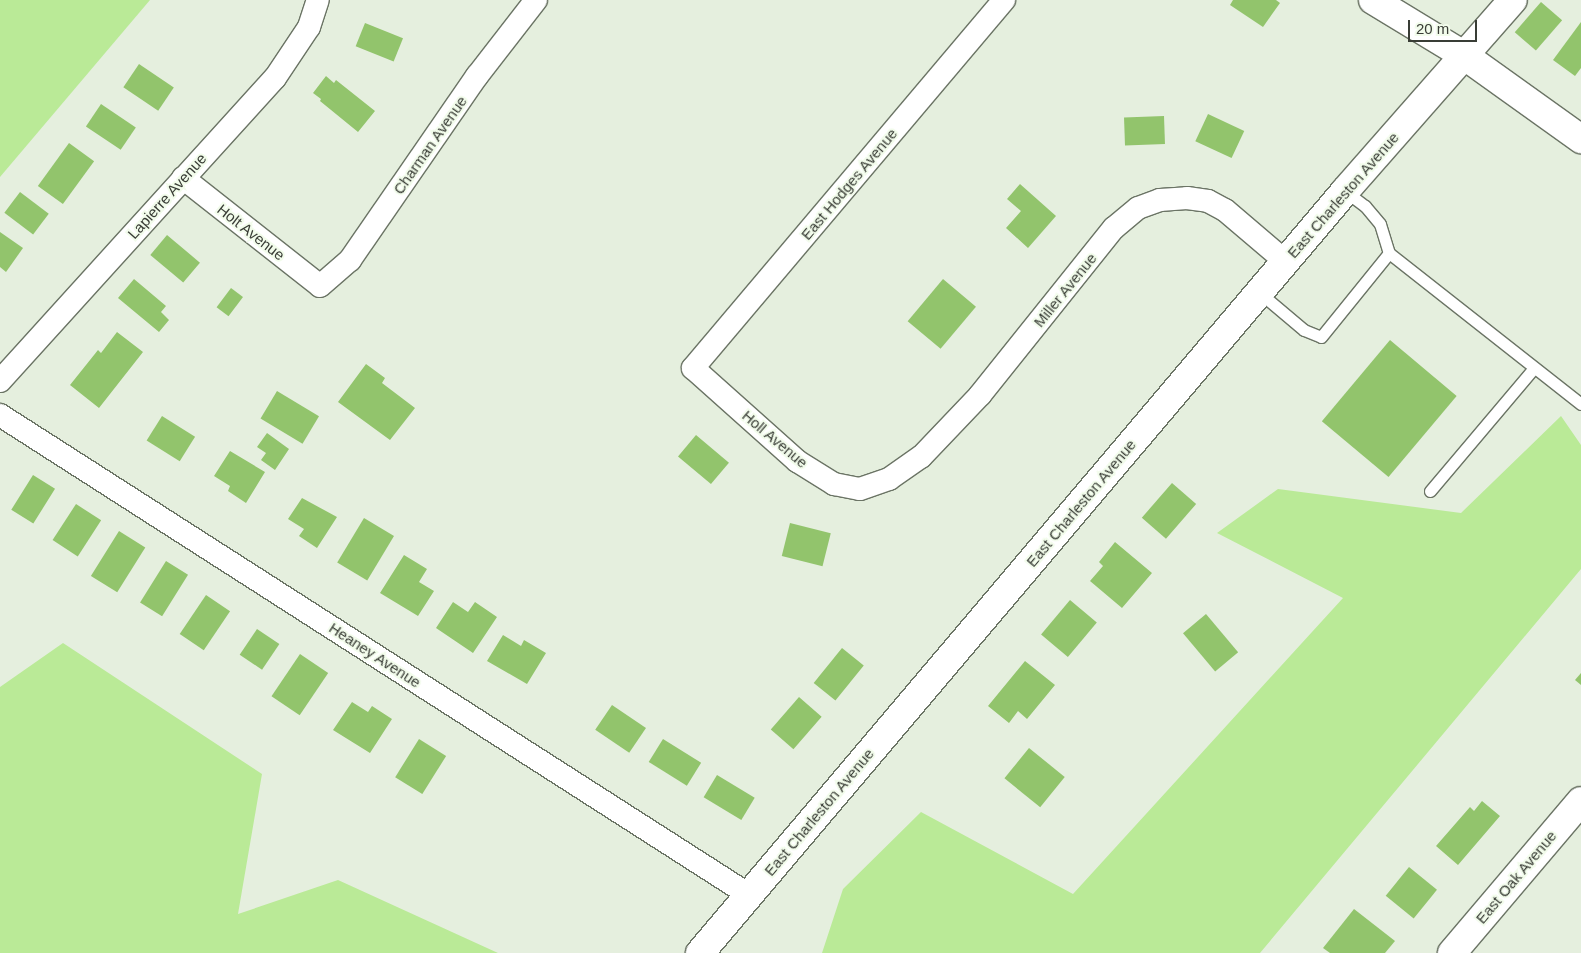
<!DOCTYPE html>
<html>
<head>
<meta charset="utf-8">
<style>
  body { margin:0 }
  #map { position:relative; width:1581px; height:953px; overflow:hidden; background:#e5efde; font-family:Arial,sans-serif }
  div>[style] { position:absolute }
  .green>* { inset:0; background:#baea97 }
  .building>* { inset:0; background:#92c46c; transform-origin:0 0 }
  .roads { filter:drop-shadow(1px 0 #6b7465) drop-shadow(-1px 0 #6b7465) drop-shadow(0 1px #6b7465) drop-shadow(0 -1px #6b7465) }
  .lane>* { height:11px; margin:-5.5px; padding:0 5.5px; transform-origin:5.5px; border-radius:5.5px; background:#fff }
  .street>* { height:22px; margin:-11px; padding:0 11px; transform-origin:11px; border-radius:11px; background:#fff }
  .secondary>* { height:28px; margin:-14px; padding:0 14px; transform-origin:14px; border-radius:14px; background:#fff }
  span { translate:-50% -50%; white-space:nowrap; text-align:center; line-height:1.15; -webkit-text-stroke:4px #f2fceb; paint-order:stroke }
  .street-label { font-size:15px; color:#393d36 }
  .scale { position:absolute; left:1408px; top:20px; width:69px; height:22px; box-sizing:border-box; border:2px solid #393d36; border-top:0; padding-left:6px; font-size:15px; line-height:18px; white-space:nowrap; color:#393d36; -webkit-text-stroke:4px #f2fceb; paint-order:stroke }
</style>
</head>
<body>
<div id="map">
  <div class="green">
    <i style="clip-path:polygon(0 0,150px 0,0 177px)"></i>
    <i style="clip-path:polygon(1561px 416px,1581px 445px,1581px 569px,1260px 953px,822px 953px,843px 889px,921px 812px,1073px 894px,1343px 598px,1217px 533px,1278px 489px,1461px 513px)"></i>
    <i style="clip-path:polygon(63px 643px,262px 774px,238px 914px,338px 880px,498px 953px,0 953px,0 687px)"></i>
  </div>
  <div class="building">
    <i style="clip-path:polygon(1233px 0,1276px 0,1280px 3px,1263px 27px,1230px 5px)"></i>
    <i style="left:1541px;top:2px;width:28px;height:40px;rotate:41deg"></i>
    <i style="clip-path:polygon(1581px 22px,1581px 68px,1575px 76px,1553px 60px)"></i>
    <i style="left:365px;top:23px;width:41px;height:25px;rotate:22deg"></i>
    <i style="left:139px;top:64px;width:42px;height:28px;rotate:34deg"></i>
    <i style="clip-path:polygon(326px 76px,334px 83px,336px 80px,375px 111px,358px 132px,320px 101px,321px 99px,313px 93px)"></i>
    <i style="left:101px;top:104px;width:42px;height:27px;rotate:34deg"></i>
    <i style="left:1208px;top:114px;width:40px;height:30px;rotate:25deg"></i>
    <i style="left:1164px;top:116px;width:28px;height:40px;rotate:88deg"></i>
    <i style="left:69px;top:143px;width:31px;height:53px;rotate:36deg"></i>
    <i style="clip-path:polygon(1020px 184px,1056px 216px,1028px 248px,1006px 228px,1021px 211px,1007px 199px)"></i>
    <i style="left:20px;top:192px;width:36px;height:26px;rotate:37deg"></i>
    <i style="clip-path:polygon(0 232px,23px 248px,6px 272px,0 267px)"></i>
    <i style="left:167px;top:235px;width:43px;height:26px;rotate:40deg"></i>
    <i style="clip-path:polygon(134px 279px,166px 306px,161px 312px,169px 320px,159px 332px,118px 298px)"></i>
    <i style="left:943px;top:279px;width:43px;height:55px;rotate:40deg"></i>
    <i style="left:231px;top:288px;width:15px;height:24px;rotate:37deg"></i>
    <i style="clip-path:polygon(117px 332px,143px 352px,99px 408px,70px 385px,98px 350px,101px 353px)"></i>
    <i style="left:1390px;top:340px;width:87px;height:106px;rotate:40deg"></i>
    <i style="clip-path:polygon(366px 364px,385px 378px,382px 383px,415px 408px,390px 440px,338px 402px)"></i>
    <i style="left:277px;top:391px;width:49px;height:32px;rotate:31deg"></i>
    <i style="left:162px;top:416px;width:39px;height:29px;rotate:32deg"></i>
    <i style="clip-path:polygon(267px 433px,289px 449px,275px 470px,261px 460px,266px 453px,257px 447px)"></i>
    <i style="left:696px;top:435px;width:43px;height:28px;rotate:40deg"></i>
    <i style="clip-path:polygon(230px 451px,265px 472px,246px 503px,228px 491px,230px 486px,214px 476px)"></i>
    <i style="left:33px;top:475px;width:26px;height:41px;rotate:32deg"></i>
    <i style="left:1172px;top:483px;width:32px;height:46px;rotate:41deg"></i>
    <i style="clip-path:polygon(302px 498px,337px 517px,317px 548px,299px 536px,304px 529px,288px 519px)"></i>
    <i style="left:76px;top:504px;width:30px;height:43px;rotate:33deg"></i>
    <i style="left:364px;top:518px;width:35px;height:52px;rotate:31deg"></i>
    <i style="left:790px;top:523px;width:42px;height:34px;rotate:14deg"></i>
    <i style="left:119px;top:531px;width:31px;height:53px;rotate:32deg"></i>
    <i style="clip-path:polygon(1115px 542px,1152px 573px,1122px 608px,1090px 581px,1103px 566px,1099px 562px)"></i>
    <i style="clip-path:polygon(404px 555px,427px 569px,419px 582px,434px 591px,418px 616px,380px 593px)"></i>
    <i style="left:166px;top:561px;width:26px;height:49px;rotate:32deg"></i>
    <i style="left:206px;top:595px;width:29px;height:47px;rotate:34deg"></i>
    <i style="left:1070px;top:600px;width:35px;height:45px;rotate:40deg"></i>
    <i style="clip-path:polygon(453px 602px,468px 612px,475px 602px,497px 617px,473px 653px,436px 628px)"></i>
    <i style="left:1206px;top:614px;width:50px;height:30px;rotate:50deg"></i>
    <i style="left:257px;top:629px;width:27px;height:31px;rotate:34deg"></i>
    <i style="clip-path:polygon(503px 635px,521px 646px,524px 640px,546px 653px,527px 684px,487px 661px)"></i>
    <i style="left:842px;top:648px;width:28px;height:45px;rotate:39deg"></i>
    <i style="left:300px;top:654px;width:34px;height:51px;rotate:34deg"></i>
    <i style="clip-path:polygon(1025px 661px,1055px 685px,1027px 719px,1018px 711px,1009px 723px,988px 706px)"></i>
    <i style="clip-path:polygon(1581px 673px,1581px 685px,1575px 680px)"></i>
    <i style="left:799px;top:697px;width:30px;height:43px;rotate:41deg"></i>
    <i style="clip-path:polygon(352px 702px,368px 712px,372px 706px,392px 719px,370px 753px,333px 730px)"></i>
    <i style="left:612px;top:705px;width:41px;height:30px;rotate:34deg"></i>
    <i style="left:419px;top:739px;width:32px;height:45px;rotate:32deg"></i>
    <i style="left:663px;top:739px;width:45px;height:27px;rotate:32deg"></i>
    <i style="left:1029px;top:748px;width:46px;height:39px;rotate:39deg"></i>
    <i style="left:717px;top:775px;width:44px;height:26px;rotate:31deg"></i>
    <i style="clip-path:polygon(1482px 801px,1500px 816px,1458px 865px,1436px 846px,1470px 807px,1474px 811px)"></i>
    <i style="left:1409px;top:867px;width:36px;height:37px;rotate:39deg"></i>
    <i style="clip-path:polygon(1354px 909px,1395px 941px,1385px 953px,1330px 953px,1323px 948px)"></i>
  </div>
  <div class="roads">
    <div class="lane">
      <i style="left:1345px;top:191px;width:25px;rotate:37deg"></i>
      <i style="left:1365px;top:206px;width:23px;rotate:50deg"></i>
      <i style="left:1380px;top:224px;width:30px;rotate:73deg"></i>
      <i style="left:1389px;top:253px;width:244px;rotate:38.2deg"></i>
      <i style="left:1260px;top:293px;width:57px;rotate:40.1deg"></i>
      <i style="left:1304px;top:330px;width:18px;rotate:22deg"></i>
      <i style="left:1321px;top:337px;width:108px;rotate:-51deg"></i>
      <i style="left:1430px;top:491px;width:161px;rotate:-49.8deg"></i>
    </div>
    <div class="street">
      <i style="left:1004px;top:0;width:482px;rotate:130.2deg"></i>
      <i style="left:693px;top:368px;width:140px;rotate:41.8deg"></i>
      <i style="left:797px;top:461px;width:44px;rotate:31.9deg"></i>
      <i style="left:834px;top:484px;width:26px;rotate:11deg"></i>
      <i style="left:860px;top:489px;width:31px;rotate:-19deg"></i>
      <i style="left:889px;top:479px;width:39px;rotate:-35deg"></i>
      <i style="left:921px;top:457px;width:86px;rotate:-46.4deg"></i>
      <i style="left:980px;top:395px;width:214px;rotate:-51.3deg"></i>
      <i style="left:1114px;top:228px;width:31px;rotate:-40deg"></i>
      <i style="left:1138px;top:208px;width:23px;rotate:-20deg"></i>
      <i style="left:1160px;top:200px;width:27px;rotate:-4deg"></i>
      <i style="left:1187px;top:198px;width:21px;rotate:8deg"></i>
      <i style="left:1208px;top:201px;width:19px;rotate:28deg"></i>
      <i style="left:1225px;top:210px;width:80px;rotate:40.4deg"></i>
      <i style="left:183px;top:178px;width:174px;rotate:38.2deg"></i>
      <i style="left:320px;top:286px;width:40px;rotate:-41deg"></i>
      <i style="left:350px;top:260px;width:224px;rotate:-55.4deg"></i>
      <i style="left:477px;top:76px;width:96px;rotate:-52.2deg"></i>
      <i style="left:0;top:381px;width:409px;rotate:-47.8deg"></i>
      <i style="left:275px;top:78px;width:61px;rotate:-56.3deg"></i>
      <i style="left:309px;top:27px;width:28px;rotate:-72deg"></i>
      <i style="left:0;top:415px;width:890px;rotate:32.65deg"></i>
    </div>
    <div class="secondary">
      <i style="left:1373px;top:0;width:108px;rotate:31.3deg"></i>
      <i style="left:1465px;top:56px;width:143px;rotate:35.6deg"></i>
      <i style="left:700px;top:953px;width:998px;rotate:-49.75deg"></i>
      <i style="left:1345px;top:191px;width:254px;rotate:-48.7deg"></i>
      <i style="left:1452px;top:953px;width:199px;rotate:-49.7deg"></i>
    </div>
  </div>
  <div class="street-label">
    <span style="left:430px;top:145px;rotate:-55deg">Charman Avenue</span>
    <span style="left:849px;top:184px;rotate:-50deg">East Hodges Avenue</span>
    <span style="left:1343px;top:195px;rotate:-49deg">East Charleston Avenue</span>
    <span style="left:167px;top:196px;rotate:-48deg">Lapierre Avenue</span>
    <span style="left:251px;top:232px;rotate:38deg">Holt Avenue</span>
    <span style="left:1065px;top:290px;rotate:-51deg">Miller Avenue</span>
    <span style="left:775px;top:439px;rotate:40deg">Holl Avenue</span>
    <span style="left:1081px;top:503px;rotate:-50deg">East Charleston Avenue</span>
    <span style="left:375px;top:655px;rotate:33deg">Heaney Avenue</span>
    <span style="left:819px;top:812px;rotate:-50deg">East Charleston Avenue</span>
    <span style="left:1516px;top:877px;rotate:-50deg">East Oak Avenue</span>
  </div>
  <div class="scale">20 m</div>
</div>
</body>
</html>
